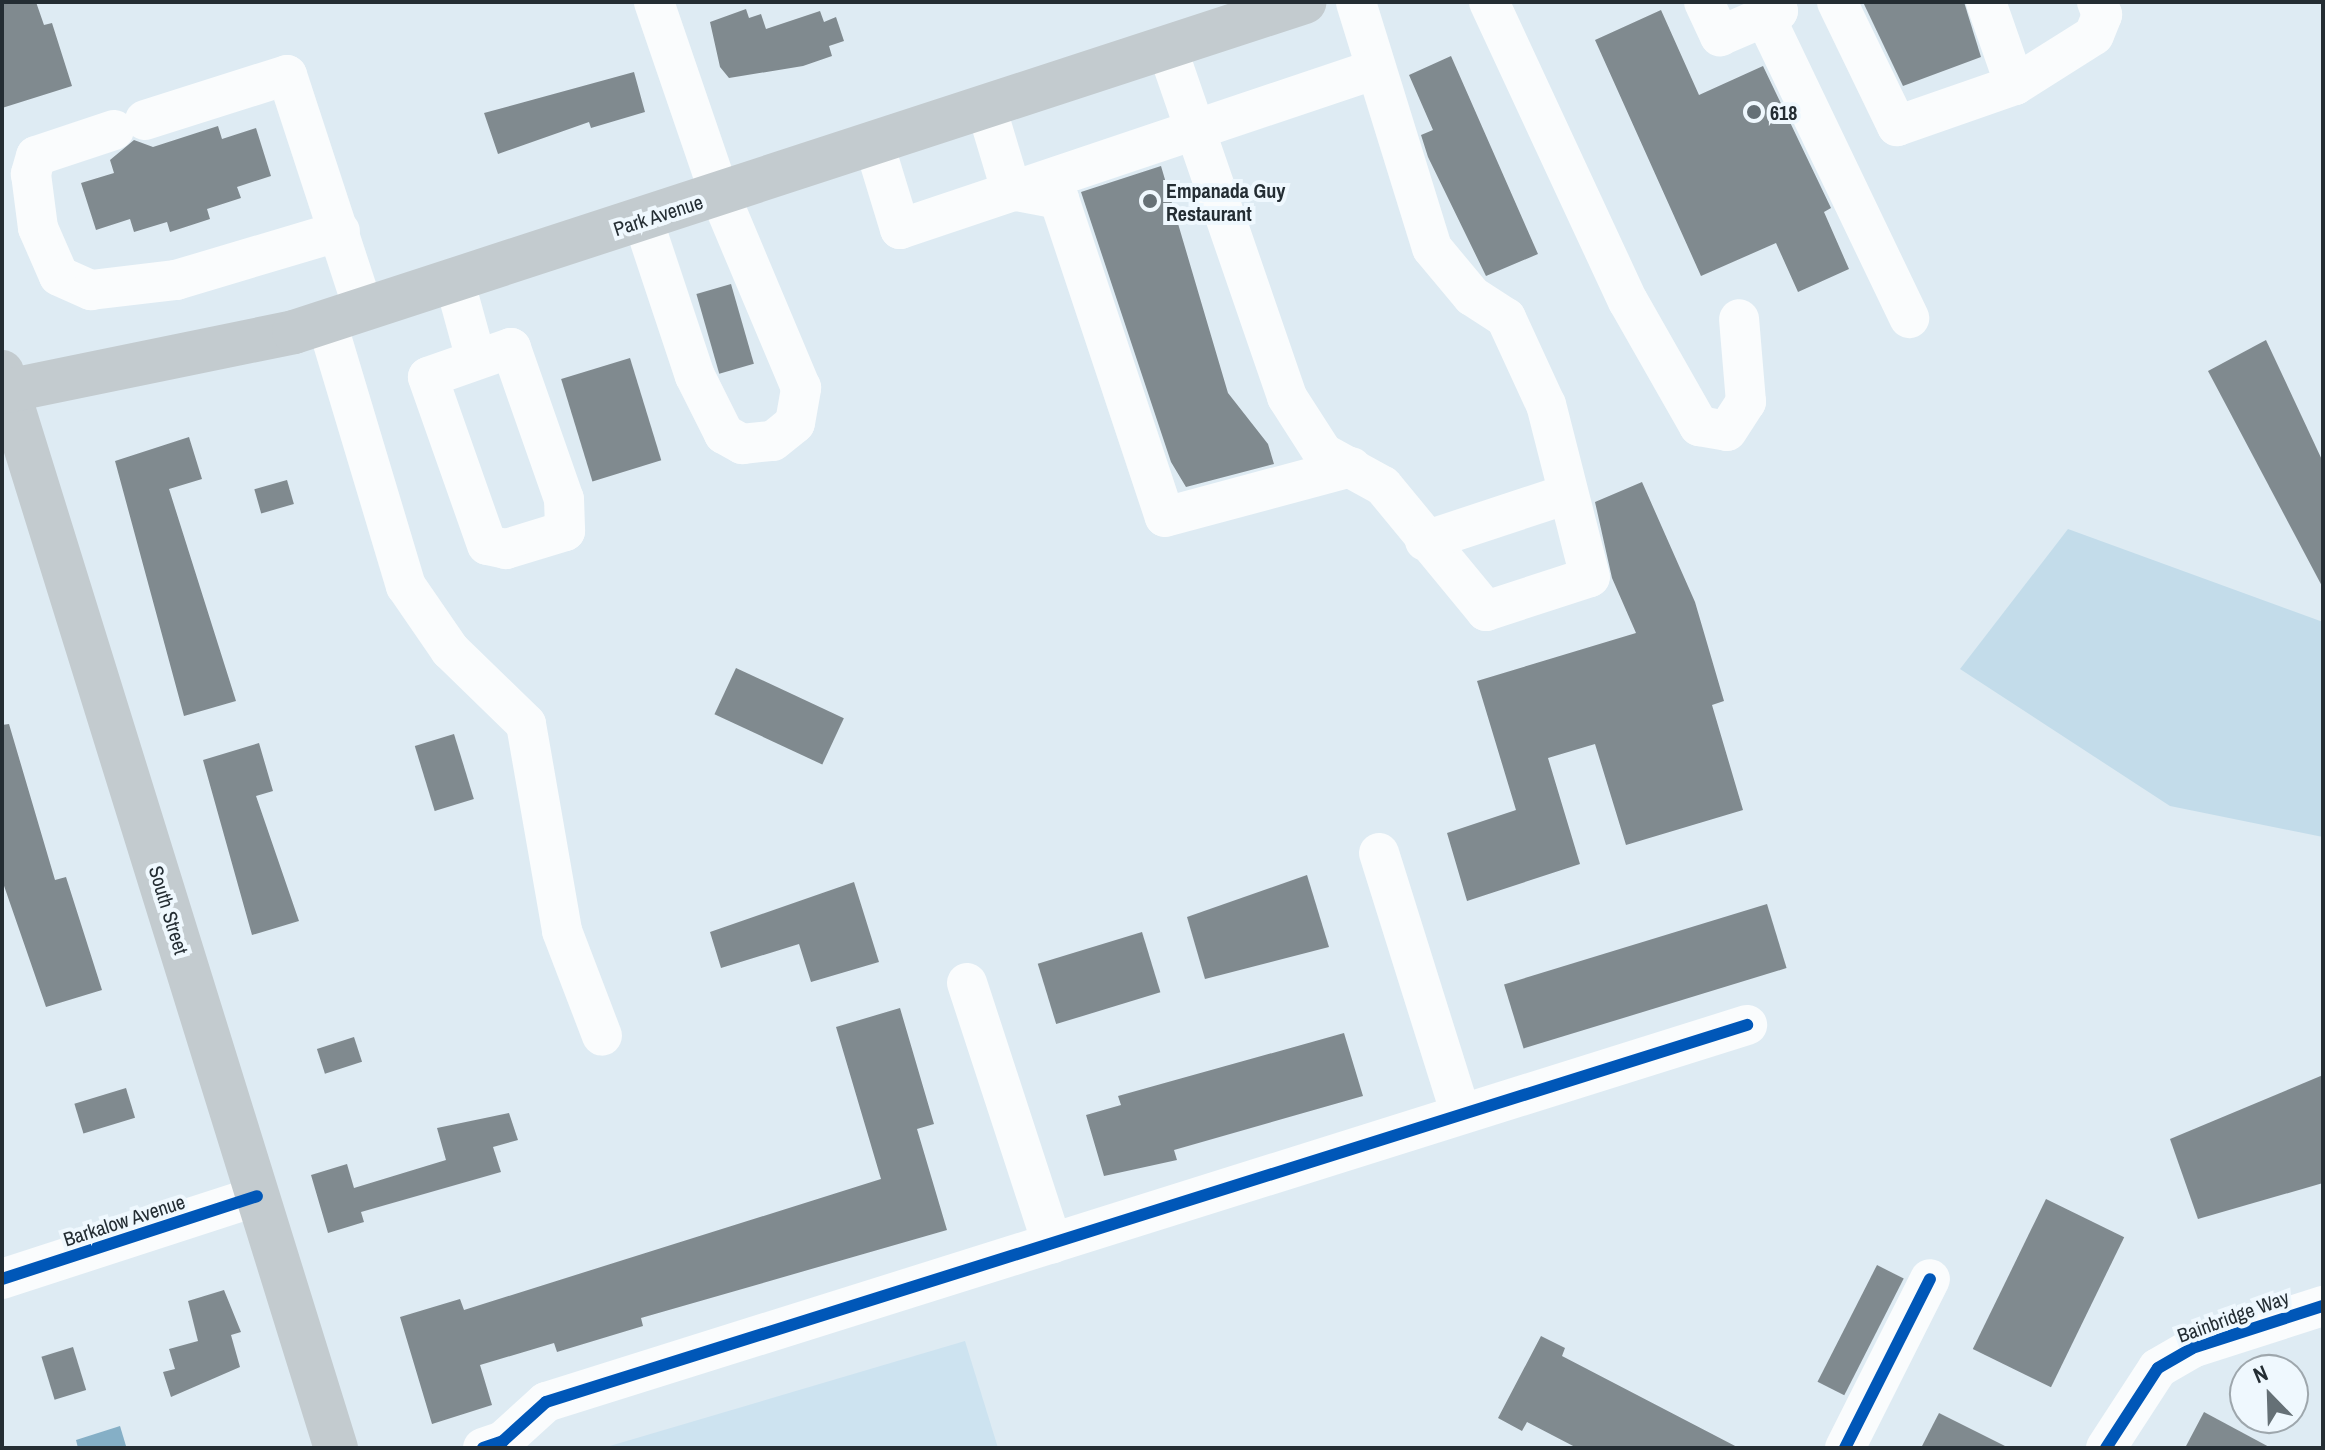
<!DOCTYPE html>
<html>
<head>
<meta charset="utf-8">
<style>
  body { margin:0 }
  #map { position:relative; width:2325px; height:1450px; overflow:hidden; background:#deebf3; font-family:"Archivo Narrow",sans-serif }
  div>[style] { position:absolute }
  .built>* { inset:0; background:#cde3f0 }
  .green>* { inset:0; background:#c3dcea }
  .water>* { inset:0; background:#85afc6 }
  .building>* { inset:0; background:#808a8f; transform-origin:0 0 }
  .minor>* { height:40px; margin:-20px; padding:0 20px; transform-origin:20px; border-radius:20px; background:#fafcfd }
  .major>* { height:44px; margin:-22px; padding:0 22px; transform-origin:22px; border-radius:22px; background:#c3cbcf }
  .cycleway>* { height:12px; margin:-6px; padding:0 6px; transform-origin:6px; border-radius:6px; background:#0057b8 }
  .dots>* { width:22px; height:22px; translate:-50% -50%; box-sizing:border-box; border:4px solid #eff8fe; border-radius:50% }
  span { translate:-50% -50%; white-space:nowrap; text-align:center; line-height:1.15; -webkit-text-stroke:8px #eff8fe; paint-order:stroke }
  .poi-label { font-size:20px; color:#242d33; font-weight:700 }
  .left { translate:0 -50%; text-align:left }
  .street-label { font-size:20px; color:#242d33 }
  .frame { position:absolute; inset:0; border:4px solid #242d33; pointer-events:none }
  .north { position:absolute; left:2229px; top:1354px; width:80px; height:80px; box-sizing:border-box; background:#eff8fe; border:2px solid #9ea7ad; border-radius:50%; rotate:337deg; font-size:22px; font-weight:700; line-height:32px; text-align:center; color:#242d33 }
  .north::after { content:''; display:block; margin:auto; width:28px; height:36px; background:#657076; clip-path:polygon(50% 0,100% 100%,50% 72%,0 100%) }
</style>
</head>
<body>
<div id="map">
  <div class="built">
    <i style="clip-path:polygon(965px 1341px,998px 1448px,603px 1448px)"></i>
  </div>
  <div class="green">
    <i style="clip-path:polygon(2068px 529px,2323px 622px,2323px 837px,2170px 806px,1960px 669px)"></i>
  </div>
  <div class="water">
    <i style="clip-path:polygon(120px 1426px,126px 1446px,78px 1448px,76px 1440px)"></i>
  </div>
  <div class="building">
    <i style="clip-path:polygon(2px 2px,36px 2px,44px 25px,52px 23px,72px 86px,2px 108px)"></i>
    <i style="clip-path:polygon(1863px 2px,1964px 2px,1981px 57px,1903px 86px)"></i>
    <i style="clip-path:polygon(746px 9px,749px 18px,761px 14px,766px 29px,820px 11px,824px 22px,836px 17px,844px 41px,829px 46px,832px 56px,803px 66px,729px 78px,720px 67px,710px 22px)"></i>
    <i style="clip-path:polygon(1661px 10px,1699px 95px,1763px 66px,1831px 208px,1824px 212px,1849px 269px,1798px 292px,1776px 243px,1701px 276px,1595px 40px)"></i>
    <i style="clip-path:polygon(1451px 56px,1538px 254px,1486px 276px,1428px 157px,1421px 135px,1433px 130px,1409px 75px)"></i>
    <i style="clip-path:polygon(634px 72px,645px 112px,591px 128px,589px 122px,498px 154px,484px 113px)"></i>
    <i style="clip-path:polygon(218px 126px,222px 139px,256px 128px,271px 176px,237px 187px,241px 198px,207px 209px,210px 219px,170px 232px,167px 222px,134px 232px,130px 219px,96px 230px,81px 183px,114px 173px,110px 160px,134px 140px,153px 147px)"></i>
    <i style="clip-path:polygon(1161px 166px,1228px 393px,1268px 444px,1274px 464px,1186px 487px,1171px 462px,1081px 192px)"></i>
    <i style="left:731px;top:284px;width:83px;height:36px;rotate:74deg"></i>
    <i style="clip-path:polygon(2266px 340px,2323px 462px,2323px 588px,2208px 371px)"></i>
    <i style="left:630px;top:358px;width:107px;height:72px;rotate:73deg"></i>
    <i style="clip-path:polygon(189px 437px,202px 479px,169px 489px,236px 701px,184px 716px,115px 461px)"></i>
    <i style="left:287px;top:480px;width:25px;height:34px;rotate:74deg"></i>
    <i style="clip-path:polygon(1642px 482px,1695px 602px,1724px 701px,1712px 705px,1743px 810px,1626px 845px,1595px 744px,1548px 758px,1580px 864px,1467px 901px,1447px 833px,1516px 810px,1477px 681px,1636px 633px,1612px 578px,1595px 502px)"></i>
    <i style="left:736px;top:668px;width:119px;height:51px;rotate:25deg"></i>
    <i style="clip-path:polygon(9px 724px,55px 880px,66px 877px,102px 990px,46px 1007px,2px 880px,2px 725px)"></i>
    <i style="left:454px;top:734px;width:68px;height:41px;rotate:73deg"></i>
    <i style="clip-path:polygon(259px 743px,273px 791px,256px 796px,299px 921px,252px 935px,203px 760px)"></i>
    <i style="clip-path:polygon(1307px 875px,1329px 947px,1205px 979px,1187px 917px)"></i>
    <i style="clip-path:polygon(854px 882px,879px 962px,811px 982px,799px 944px,721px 968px,710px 932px)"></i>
    <i style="left:1767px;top:904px;width:67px;height:275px;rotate:73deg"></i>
    <i style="left:1142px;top:932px;width:63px;height:109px;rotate:73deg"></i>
    <i style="clip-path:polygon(900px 1008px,934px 1124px,917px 1129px,947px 1230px,641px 1318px,643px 1326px,557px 1352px,554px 1343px,480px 1365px,492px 1405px,432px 1424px,400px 1317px,460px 1299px,464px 1310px,881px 1179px,836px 1027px)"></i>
    <i style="clip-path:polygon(1344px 1033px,1363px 1096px,1174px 1150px,1177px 1160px,1104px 1176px,1086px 1115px,1121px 1105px,1118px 1096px)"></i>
    <i style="left:354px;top:1037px;width:26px;height:39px;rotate:72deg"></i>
    <i style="clip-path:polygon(2323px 1075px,2323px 1183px,2198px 1219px,2170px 1139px)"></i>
    <i style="left:126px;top:1088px;width:31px;height:54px;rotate:73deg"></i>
    <i style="clip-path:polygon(509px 1113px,518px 1140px,493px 1147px,501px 1172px,361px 1212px,364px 1222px,328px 1233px,311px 1175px,347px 1164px,354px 1188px,446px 1160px,437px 1128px)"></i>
    <i style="left:2046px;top:1199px;width:87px;height:167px;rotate:26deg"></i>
    <i style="left:1877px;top:1265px;width:30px;height:131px;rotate:27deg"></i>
    <i style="clip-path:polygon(224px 1290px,241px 1332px,231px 1335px,240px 1367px,171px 1397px,163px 1372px,175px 1369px,169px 1349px,198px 1341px,188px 1301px)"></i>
    <i style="clip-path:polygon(1541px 1336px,1565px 1348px,1562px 1356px,1739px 1448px,1577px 1448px,1527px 1422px,1522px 1431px,1498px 1418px)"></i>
    <i style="left:73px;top:1347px;width:45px;height:33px;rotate:73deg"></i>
    <i style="clip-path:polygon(2204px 1412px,2271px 1448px,2185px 1448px)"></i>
    <i style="clip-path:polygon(1939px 1413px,2009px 1448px,1921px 1448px)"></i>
  </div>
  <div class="minor">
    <i style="left:1489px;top:2px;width:330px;rotate:65.1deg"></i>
    <i style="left:1628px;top:301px;width:144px;rotate:60.4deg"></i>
    <i style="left:1699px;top:426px;width:28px;rotate:10deg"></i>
    <i style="left:1727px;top:431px;width:35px;rotate:-57deg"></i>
    <i style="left:1746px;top:402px;width:83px;rotate:-94.8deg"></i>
    <i style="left:1704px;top:2px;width:38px;rotate:65deg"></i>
    <i style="left:1720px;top:36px;width:63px;rotate:-23.3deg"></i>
    <i style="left:1778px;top:11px;width:10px;rotate:-119deg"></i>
    <i style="left:1837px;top:2px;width:138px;rotate:64.2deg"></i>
    <i style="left:1897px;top:126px;width:125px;rotate:-19.2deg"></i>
    <i style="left:2015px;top:85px;width:88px;rotate:-109.3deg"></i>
    <i style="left:1765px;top:17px;width:334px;rotate:64.4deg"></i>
    <i style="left:1167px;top:48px;width:369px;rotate:71deg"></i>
    <i style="left:1287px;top:397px;width:67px;rotate:57.3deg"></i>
    <i style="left:1323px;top:453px;width:68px;rotate:28.8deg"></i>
    <i style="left:1383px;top:486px;width:162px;rotate:50.5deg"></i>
    <i style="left:1486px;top:611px;width:109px;rotate:-18.1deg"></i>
    <i style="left:1590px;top:577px;width:178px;rotate:-104.3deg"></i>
    <i style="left:1546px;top:405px;width:96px;rotate:-114.7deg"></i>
    <i style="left:1506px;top:318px;width:40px;rotate:-147.1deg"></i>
    <i style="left:1472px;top:296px;width:62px;rotate:-129.8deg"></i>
    <i style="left:1432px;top:248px;width:257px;rotate:-107.2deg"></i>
    <i style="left:2015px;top:85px;width:93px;rotate:-32.3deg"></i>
    <i style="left:2094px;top:35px;width:22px;rotate:-68deg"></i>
    <i style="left:2102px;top:15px;width:14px;rotate:-111deg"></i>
    <i style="left:986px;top:107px;width:87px;rotate:73.2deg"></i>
    <i style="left:1011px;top:190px;width:49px;rotate:10.6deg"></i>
    <i style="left:1059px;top:199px;width:335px;rotate:71.6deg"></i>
    <i style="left:1165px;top:517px;width:193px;rotate:-15deg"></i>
    <i style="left:145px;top:120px;width:149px;rotate:-17.6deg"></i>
    <i style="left:287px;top:75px;width:248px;rotate:71.9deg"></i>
    <i style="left:114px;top:130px;width:82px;rotate:161.6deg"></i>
    <i style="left:36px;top:156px;width:19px;rotate:106deg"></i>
    <i style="left:31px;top:174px;width:54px;rotate:82.6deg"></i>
    <i style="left:38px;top:228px;width:52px;rotate:66.4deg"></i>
    <i style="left:59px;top:276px;width:35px;rotate:24deg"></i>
    <i style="left:91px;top:290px;width:86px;rotate:-6.7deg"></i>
    <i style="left:176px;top:280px;width:171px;rotate:-16.6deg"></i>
    <i style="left:874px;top:144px;width:89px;rotate:73deg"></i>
    <i style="left:900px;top:229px;width:502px;rotate:-18.58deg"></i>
    <i style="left:643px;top:220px;width:164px;rotate:71.6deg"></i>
    <i style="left:695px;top:376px;width:65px;rotate:63.4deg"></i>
    <i style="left:724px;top:434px;width:21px;rotate:29deg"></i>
    <i style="left:742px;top:444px;width:31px;rotate:-6deg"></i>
    <i style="left:773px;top:441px;width:28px;rotate:-39deg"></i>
    <i style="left:795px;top:423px;width:36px;rotate:-80deg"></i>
    <i style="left:801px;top:388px;width:209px;rotate:-112.8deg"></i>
    <i style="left:720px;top:195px;width:204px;rotate:-108.9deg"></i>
    <i style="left:455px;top:283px;width:79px;rotate:74.6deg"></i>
    <i style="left:327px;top:323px;width:275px;rotate:73.3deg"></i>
    <i style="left:406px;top:586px;width:78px;rotate:55.5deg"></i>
    <i style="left:450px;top:650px;width:106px;rotate:44.2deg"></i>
    <i style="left:526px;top:724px;width:210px;rotate:80.1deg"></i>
    <i style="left:562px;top:931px;width:112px;rotate:69.1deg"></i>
    <i style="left:511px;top:348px;width:160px;rotate:70.7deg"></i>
    <i style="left:564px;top:499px;width:32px;rotate:88deg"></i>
    <i style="left:565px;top:531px;width:62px;rotate:163deg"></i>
    <i style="left:506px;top:549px;width:19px;rotate:-168deg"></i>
    <i style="left:487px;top:545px;width:178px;rotate:-109.4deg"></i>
    <i style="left:428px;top:377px;width:88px;rotate:-19.3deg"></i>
    <i style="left:1425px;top:541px;width:150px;rotate:-18.3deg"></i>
    <i style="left:1379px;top:853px;width:271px;rotate:72.6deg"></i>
    <i style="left:967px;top:983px;width:274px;rotate:71.9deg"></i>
    <i style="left:2px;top:1279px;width:268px;rotate:-18deg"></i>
    <i style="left:483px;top:1448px;width:21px;rotate:-19deg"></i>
    <i style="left:503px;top:1441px;width:58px;rotate:-42.2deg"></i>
    <i style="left:546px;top:1402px;width:1259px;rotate:-17.43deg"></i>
    <i style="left:1845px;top:1448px;width:189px;rotate:-63.3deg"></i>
    <i style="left:2106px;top:1448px;width:95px;rotate:-57deg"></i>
    <i style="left:2158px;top:1368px;width:39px;rotate:-30deg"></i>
    <i style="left:2192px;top:1348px;width:138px;rotate:-17.8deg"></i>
  </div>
  <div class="major">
    <i style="left:2px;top:372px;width:1127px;rotate:72.76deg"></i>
    <i style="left:2px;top:392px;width:298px;rotate:-11.6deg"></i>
    <i style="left:294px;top:332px;width:1063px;rotate:-18.08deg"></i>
  </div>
  <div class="cycleway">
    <i style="left:2px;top:1279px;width:268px;rotate:-18deg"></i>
    <i style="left:483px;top:1448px;width:21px;rotate:-19deg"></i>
    <i style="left:503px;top:1441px;width:58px;rotate:-42.2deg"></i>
    <i style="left:546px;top:1402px;width:1259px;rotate:-17.43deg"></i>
    <i style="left:1845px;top:1448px;width:189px;rotate:-63.3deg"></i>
    <i style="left:2106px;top:1448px;width:95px;rotate:-57deg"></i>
    <i style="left:2158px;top:1368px;width:39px;rotate:-30deg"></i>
    <i style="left:2192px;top:1348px;width:138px;rotate:-17.8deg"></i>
  </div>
  <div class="dots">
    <i style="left:1754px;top:112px;background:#657076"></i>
    <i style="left:1150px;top:201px;background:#657076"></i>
  </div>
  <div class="poi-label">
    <span class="left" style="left:1770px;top:112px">618</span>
    <span class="left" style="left:1166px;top:202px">Empanada Guy<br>Restaurant</span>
  </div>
  <div class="street-label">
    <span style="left:658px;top:215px;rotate:-18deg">Park Avenue</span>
    <span style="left:169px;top:910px;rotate:73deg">South Street</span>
    <span style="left:124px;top:1220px;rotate:-18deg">Barkalow Avenue</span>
    <span style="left:2233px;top:1316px;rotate:-20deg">Bainbridge Way</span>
  </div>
  <div class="frame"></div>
  <div class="north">N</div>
</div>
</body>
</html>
